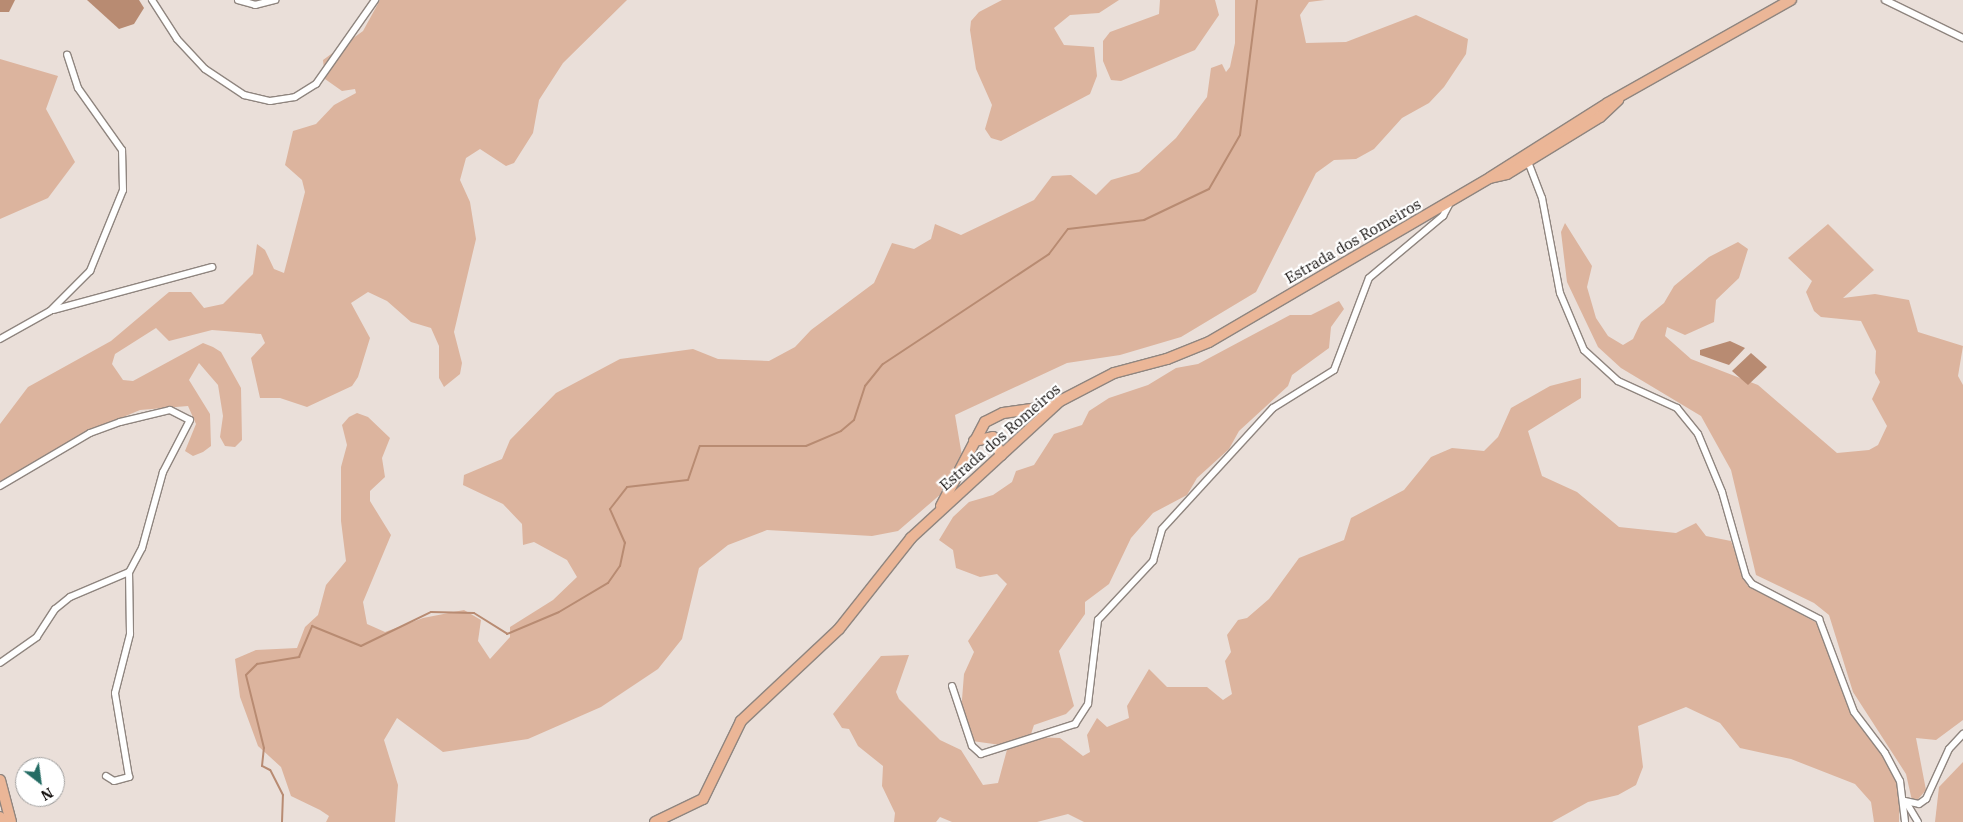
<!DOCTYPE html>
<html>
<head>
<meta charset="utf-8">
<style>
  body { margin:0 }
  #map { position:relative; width:1963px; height:822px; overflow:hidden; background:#eadfd9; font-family:"IBM Plex Serif",serif }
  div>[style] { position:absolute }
  .green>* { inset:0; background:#dcb49e }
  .water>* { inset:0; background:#b88b72 }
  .stream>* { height:2px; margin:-1px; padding:0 1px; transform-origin:1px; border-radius:1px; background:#b88b72 }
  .roads { filter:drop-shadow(1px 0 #8f857f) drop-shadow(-1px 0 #8f857f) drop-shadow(0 1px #8f857f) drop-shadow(0 -1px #8f857f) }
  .street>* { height:6px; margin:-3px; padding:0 3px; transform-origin:3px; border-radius:3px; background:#fff }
  .primary>* { height:10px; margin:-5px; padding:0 5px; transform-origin:5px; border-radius:5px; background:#ebb697 }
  span { translate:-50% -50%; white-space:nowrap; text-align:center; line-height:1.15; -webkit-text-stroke:4.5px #fff; paint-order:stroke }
  .street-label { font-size:15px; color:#100c0a }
  .north { position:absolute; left:15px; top:757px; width:50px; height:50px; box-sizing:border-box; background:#fff; border:1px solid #9f9e9d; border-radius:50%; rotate:150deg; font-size:14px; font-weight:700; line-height:20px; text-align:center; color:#100c0a }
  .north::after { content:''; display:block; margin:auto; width:18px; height:22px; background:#246c64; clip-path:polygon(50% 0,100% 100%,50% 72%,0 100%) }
</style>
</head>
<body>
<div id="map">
  <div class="green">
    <i style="clip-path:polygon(380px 0,627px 0,563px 63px,539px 100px,533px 133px,514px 163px,506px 166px,480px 149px,466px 158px,460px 180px,470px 202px,476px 239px,454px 332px,462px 363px,460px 374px,444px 387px,439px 378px,439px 346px,431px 328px,411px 322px,387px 301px,368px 292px,351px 303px,370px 338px,358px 377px,352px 386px,307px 407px,280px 398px,260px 398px,251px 358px,265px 343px,261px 334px,212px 330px,169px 341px,156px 328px,115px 354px,112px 364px,123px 380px,133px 381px,203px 343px,213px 347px,221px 352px,241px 388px,242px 440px,235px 447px,225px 446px,220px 437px,223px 416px,218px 385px,199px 363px,189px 380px,210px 414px,211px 446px,203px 452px,193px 456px,185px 451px,196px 424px,188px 406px,140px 410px,90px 431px,0 484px,0 424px,28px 387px,111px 341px,169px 292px,191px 292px,204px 308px,223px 304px,253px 274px,257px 244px,265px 250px,274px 269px,284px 273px,305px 192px,302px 180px,285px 165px,293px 131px,316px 124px,334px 105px,356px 93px,355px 89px,342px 91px,325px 79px,323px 60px,363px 31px)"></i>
    <i style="clip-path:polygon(1002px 0,1119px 0,1099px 13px,1070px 15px,1054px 28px,1064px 45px,1094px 47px,1097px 76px,1090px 94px,1001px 141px,991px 138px,985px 129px,992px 105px,976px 69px,970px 30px,971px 21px,979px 12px)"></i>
    <i style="clip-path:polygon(1160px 0,1215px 0,1219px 15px,1195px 50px,1121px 81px,1111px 80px,1103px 61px,1103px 41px,1110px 32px,1159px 14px)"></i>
    <i style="clip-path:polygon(1235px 0,1325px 0,1309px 2px,1300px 15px,1306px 43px,1346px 42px,1416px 15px,1468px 39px,1466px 54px,1444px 87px,1429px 103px,1402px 118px,1374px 149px,1356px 159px,1334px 160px,1316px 173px,1256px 292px,1181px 337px,1120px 355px,1067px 363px,955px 415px,962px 456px,956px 481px,898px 531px,872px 536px,767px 530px,728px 545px,699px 568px,682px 639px,658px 669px,601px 707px,528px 739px,443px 752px,397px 718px,384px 740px,398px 785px,395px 822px,326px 822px,329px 816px,320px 810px,291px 796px,281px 767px,258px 746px,240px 697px,235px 659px,256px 650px,297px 648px,305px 627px,318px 615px,326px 585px,346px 561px,341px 521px,341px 467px,347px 445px,342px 425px,349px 417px,357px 413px,368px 417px,390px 438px,382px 458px,385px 477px,370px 491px,370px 501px,391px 535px,363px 602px,367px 624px,385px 632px,423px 618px,464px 610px,481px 620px,478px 641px,490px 659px,510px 637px,510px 627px,553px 600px,577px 577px,567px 560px,534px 542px,523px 545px,522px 524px,503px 504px,463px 485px,464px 475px,502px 459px,510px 440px,556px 393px,620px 359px,693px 349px,718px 359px,769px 361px,795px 347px,811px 330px,874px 283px,892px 243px,914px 249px,931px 239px,935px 224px,961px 235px,1034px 200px,1052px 176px,1071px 175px,1096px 195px,1111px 180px,1139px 172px,1176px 138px,1207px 97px,1211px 68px,1222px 64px,1226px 72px,1230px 67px,1235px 43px)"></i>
    <i style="clip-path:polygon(0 59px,58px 76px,46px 109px,75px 162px,48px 198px,0 219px)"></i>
    <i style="clip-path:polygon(1565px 223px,1592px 266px,1587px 287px,1596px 318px,1608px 336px,1623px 345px,1633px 339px,1641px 322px,1664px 303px,1674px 286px,1709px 257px,1738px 242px,1748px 249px,1739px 278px,1716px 300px,1714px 322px,1685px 335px,1667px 327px,1665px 336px,1691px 359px,1758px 385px,1837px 453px,1869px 450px,1878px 445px,1887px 426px,1872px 399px,1880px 382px,1875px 373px,1876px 351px,1861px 321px,1821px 317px,1814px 311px,1806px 292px,1812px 281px,1788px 258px,1828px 224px,1874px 270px,1843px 298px,1875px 294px,1909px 300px,1918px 332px,1963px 346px,1958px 376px,1963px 385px,1963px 720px,1936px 740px,1916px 738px,1926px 790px,1913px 805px,1906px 774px,1853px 692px,1829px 615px,1814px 603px,1756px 575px,1731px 470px,1701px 416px,1621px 368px,1598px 347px,1567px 282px,1561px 232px)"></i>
    <i style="clip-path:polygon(1339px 301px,1344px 309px,1331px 327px,1329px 348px,1292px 375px,1288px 386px,1239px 431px,1229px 449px,1197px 478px,1187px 495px,1153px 513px,1131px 538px,1109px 584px,1085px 602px,1085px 614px,1059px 651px,1074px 706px,1066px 714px,1034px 725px,1030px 737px,1060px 738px,1083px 756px,1090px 752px,1087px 735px,1097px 718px,1107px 727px,1129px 718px,1127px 706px,1149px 669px,1167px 687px,1207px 687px,1223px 700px,1232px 694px,1225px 661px,1231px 652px,1227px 635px,1238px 620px,1247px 618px,1269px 599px,1299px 558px,1344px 540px,1351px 518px,1404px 490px,1431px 457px,1452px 448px,1484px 451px,1498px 437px,1511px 408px,1550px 386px,1581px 378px,1581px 398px,1528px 431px,1542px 476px,1577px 492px,1619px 527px,1676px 533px,1696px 523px,1706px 536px,1731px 541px,1747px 585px,1819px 624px,1850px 707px,1864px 731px,1876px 739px,1900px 786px,1899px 822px,1874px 822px,1871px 802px,1855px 784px,1791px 759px,1740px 748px,1720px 723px,1686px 707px,1638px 726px,1643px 767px,1636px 785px,1618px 795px,1588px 802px,1552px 822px,1084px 822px,1068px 814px,1037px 822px,952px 822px,940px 817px,936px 822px,894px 822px,895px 813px,882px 786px,883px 766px,858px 746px,849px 729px,842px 728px,833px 714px,881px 656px,909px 655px,896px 692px,899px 699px,940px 740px,961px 750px,983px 785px,998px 783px,1008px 746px,972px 741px,960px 725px,964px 674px,974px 652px,968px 641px,1007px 584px,997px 574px,980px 577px,956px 568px,953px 550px,939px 540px,953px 517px,969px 502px,993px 495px,1012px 482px,1016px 471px,1034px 465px,1054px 434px,1082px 425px,1089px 411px,1109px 398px,1148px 385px,1176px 368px,1198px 364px,1290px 315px,1311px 315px)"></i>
    <i style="clip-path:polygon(1963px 762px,1963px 822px,1935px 822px,1939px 787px)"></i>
  </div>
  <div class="water">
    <i style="clip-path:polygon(0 0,15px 0,9px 12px,0 12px)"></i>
    <i style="clip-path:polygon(87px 0,139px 0,144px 8px,134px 24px,119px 29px)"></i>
    <i style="clip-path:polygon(1730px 341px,1745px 348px,1729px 365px,1700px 355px,1700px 350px)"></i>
    <i style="clip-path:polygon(1751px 353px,1767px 367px,1748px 385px,1732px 371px)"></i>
  </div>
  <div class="stream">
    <i style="left:282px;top:822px;width:27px;rotate:-88deg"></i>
    <i style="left:283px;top:795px;width:28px;rotate:-117deg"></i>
    <i style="left:270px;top:770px;width:9px;rotate:-153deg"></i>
    <i style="left:262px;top:766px;width:18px;rotate:-84deg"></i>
    <i style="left:264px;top:748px;width:75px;rotate:-103.9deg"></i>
    <i style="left:246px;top:675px;width:16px;rotate:-45deg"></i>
    <i style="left:257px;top:664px;width:43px;rotate:-9.5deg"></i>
    <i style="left:299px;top:657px;width:34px;rotate:-67deg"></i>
    <i style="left:312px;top:626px;width:53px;rotate:22.2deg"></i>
    <i style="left:361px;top:646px;width:78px;rotate:-25.9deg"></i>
    <i style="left:431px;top:612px;width:43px;rotate:1.3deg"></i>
    <i style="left:474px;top:613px;width:39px;rotate:32deg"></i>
    <i style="left:507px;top:634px;width:56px;rotate:-22.9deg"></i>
    <i style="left:559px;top:612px;width:57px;rotate:-30.6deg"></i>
    <i style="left:608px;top:583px;width:21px;rotate:-55deg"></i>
    <i style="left:620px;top:566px;width:24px;rotate:-78deg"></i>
    <i style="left:625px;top:543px;width:37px;rotate:-114deg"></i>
    <i style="left:610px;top:509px;width:28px;rotate:-52deg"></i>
    <i style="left:627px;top:487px;width:61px;rotate:-6.5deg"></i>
    <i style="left:688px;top:480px;width:36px;rotate:-71deg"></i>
    <i style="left:700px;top:446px;width:106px"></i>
    <i style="left:806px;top:446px;width:38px;rotate:-23deg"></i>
    <i style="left:841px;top:431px;width:17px;rotate:-40deg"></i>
    <i style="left:854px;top:420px;width:36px;rotate:-72deg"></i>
    <i style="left:865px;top:386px;width:28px;rotate:-51deg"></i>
    <i style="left:883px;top:364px;width:199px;rotate:-33.5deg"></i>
    <i style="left:1049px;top:254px;width:31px;rotate:-53deg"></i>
    <i style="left:1068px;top:229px;width:77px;rotate:-6.8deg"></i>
    <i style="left:1144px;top:220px;width:72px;rotate:-25.5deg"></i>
    <i style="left:1209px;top:189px;width:62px;rotate:-60.1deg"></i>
    <i style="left:1240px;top:135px;width:136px;rotate:-82.8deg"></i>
  </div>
  <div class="roads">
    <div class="street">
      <i style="left:152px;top:0;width:46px;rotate:57.3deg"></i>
      <i style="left:177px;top:39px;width:41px;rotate:47deg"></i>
      <i style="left:205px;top:69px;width:47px;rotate:33.7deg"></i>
      <i style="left:244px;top:95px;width:27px;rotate:13deg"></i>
      <i style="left:270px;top:101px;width:25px;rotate:-9deg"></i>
      <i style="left:295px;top:97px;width:25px;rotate:-32deg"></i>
      <i style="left:316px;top:84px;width:103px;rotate:-54.9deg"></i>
      <i style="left:238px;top:0;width:18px;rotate:16deg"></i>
      <i style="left:255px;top:5px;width:21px;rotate:-14deg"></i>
      <i style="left:1885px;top:0;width:87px;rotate:26deg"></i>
      <i style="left:1527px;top:159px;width:42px;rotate:69deg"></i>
      <i style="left:1542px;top:198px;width:97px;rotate:79.3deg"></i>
      <i style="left:1560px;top:293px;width:62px;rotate:67.2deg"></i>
      <i style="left:1584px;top:350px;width:46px;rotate:42.4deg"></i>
      <i style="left:1618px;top:381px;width:65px;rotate:24.6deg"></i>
      <i style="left:1677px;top:408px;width:33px;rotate:51deg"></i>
      <i style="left:1698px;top:434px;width:63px;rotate:67.5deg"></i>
      <i style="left:1722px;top:492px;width:87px;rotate:74.1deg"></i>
      <i style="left:1746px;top:576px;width:10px;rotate:53deg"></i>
      <i style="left:1752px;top:584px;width:76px;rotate:27.6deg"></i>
      <i style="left:1819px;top:619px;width:99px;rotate:69.4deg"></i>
      <i style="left:1854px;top:712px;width:51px;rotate:52.9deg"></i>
      <i style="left:1885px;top:753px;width:32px;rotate:62deg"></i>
      <i style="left:1900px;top:781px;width:41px;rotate:83deg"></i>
      <i style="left:53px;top:310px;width:165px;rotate:-15.1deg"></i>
      <i style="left:0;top:339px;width:57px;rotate:-29.2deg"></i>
      <i style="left:50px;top:311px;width:57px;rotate:-45deg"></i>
      <i style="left:90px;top:271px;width:87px;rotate:-67.8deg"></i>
      <i style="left:123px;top:190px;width:40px;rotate:-91.4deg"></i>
      <i style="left:122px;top:150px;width:76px;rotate:-125.4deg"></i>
      <i style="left:78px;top:88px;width:35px;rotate:-108deg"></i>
      <i style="left:0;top:486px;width:104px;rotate:-30.5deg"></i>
      <i style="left:90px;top:433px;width:32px;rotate:-20deg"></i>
      <i style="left:120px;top:422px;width:51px;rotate:-13.5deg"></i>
      <i style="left:170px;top:410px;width:22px;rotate:27deg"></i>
      <i style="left:190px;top:420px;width:59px;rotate:117.4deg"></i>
      <i style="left:163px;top:472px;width:79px;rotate:105.4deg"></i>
      <i style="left:142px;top:548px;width:27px;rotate:118deg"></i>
      <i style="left:129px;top:572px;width:64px;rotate:157deg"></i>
      <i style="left:70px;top:597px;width:19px;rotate:141deg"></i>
      <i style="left:55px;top:609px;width:33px;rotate:123deg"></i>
      <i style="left:37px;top:637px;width:45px;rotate:144.9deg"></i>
      <i style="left:952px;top:686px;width:63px;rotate:71.6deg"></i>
      <i style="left:972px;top:746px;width:12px;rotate:42deg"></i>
      <i style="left:981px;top:754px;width:99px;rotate:-17.7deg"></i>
      <i style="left:1075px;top:724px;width:24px;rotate:-57deg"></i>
      <i style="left:1088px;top:704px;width:85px;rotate:-83.2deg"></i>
      <i style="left:1098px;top:620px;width:81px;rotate:-47deg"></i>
      <i style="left:1153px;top:561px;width:33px;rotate:-74deg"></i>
      <i style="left:1162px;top:529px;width:164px;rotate:-47.5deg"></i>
      <i style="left:1273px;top:408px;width:72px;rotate:-31.9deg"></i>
      <i style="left:1334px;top:370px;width:98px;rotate:-69.2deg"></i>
      <i style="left:1369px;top:278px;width:97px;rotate:-40deg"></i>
      <i style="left:1443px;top:216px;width:15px;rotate:-62deg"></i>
      <i style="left:106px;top:776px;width:9px;rotate:32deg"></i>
      <i style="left:114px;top:781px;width:16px;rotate:-15deg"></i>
      <i style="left:129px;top:777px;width:85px;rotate:-99.5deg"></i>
      <i style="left:115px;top:693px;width:61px;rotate:-75.7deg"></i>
      <i style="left:130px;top:634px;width:62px;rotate:-90.9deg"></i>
      <i style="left:1905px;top:801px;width:14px;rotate:12deg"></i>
      <i style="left:1919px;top:804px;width:9px;rotate:-36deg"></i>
      <i style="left:1926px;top:799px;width:55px;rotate:-65.3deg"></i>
      <i style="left:1949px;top:749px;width:21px;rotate:-47deg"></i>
      <i style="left:1906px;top:802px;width:23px;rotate:59deg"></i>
    </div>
    <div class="primary">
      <i style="left:1491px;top:177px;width:138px;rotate:-32.3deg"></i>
      <i style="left:1608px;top:103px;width:210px;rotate:-29.4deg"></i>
      <i style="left:974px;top:441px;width:19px;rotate:-12deg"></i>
      <i style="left:993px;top:437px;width:20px;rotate:66deg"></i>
      <i style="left:941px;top:506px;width:95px;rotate:-62.4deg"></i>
      <i style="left:985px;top:422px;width:20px;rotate:-27deg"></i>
      <i style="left:1003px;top:413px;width:50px;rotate:-8deg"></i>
      <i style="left:0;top:780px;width:43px;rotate:75.3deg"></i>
      <i style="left:0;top:817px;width:6px;rotate:59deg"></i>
      <i style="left:655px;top:822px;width:53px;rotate:-25.6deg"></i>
      <i style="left:703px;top:799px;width:87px;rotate:-64deg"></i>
      <i style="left:741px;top:721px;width:134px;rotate:-43.2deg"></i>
      <i style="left:839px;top:629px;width:116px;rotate:-51.6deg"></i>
      <i style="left:911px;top:538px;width:202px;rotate:-42.6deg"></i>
      <i style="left:1060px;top:401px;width:61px;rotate:-27.4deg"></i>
      <i style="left:1114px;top:373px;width:55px;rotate:-14.8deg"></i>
      <i style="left:1167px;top:359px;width:45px;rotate:-22deg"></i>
      <i style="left:1209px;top:342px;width:325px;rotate:-30.3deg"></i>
      <i style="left:1490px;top:178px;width:17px;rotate:-13deg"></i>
      <i style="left:1507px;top:174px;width:109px;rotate:-31.5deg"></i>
      <i style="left:1600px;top:117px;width:25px;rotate:-43deg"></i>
    </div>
  </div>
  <div class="street-label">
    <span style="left:1353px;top:241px;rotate:-30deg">Estrada dos Romeiros</span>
    <span style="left:1000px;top:437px;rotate:-41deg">Estrada dos Romeiros</span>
  </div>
  <div class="north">N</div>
</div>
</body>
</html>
